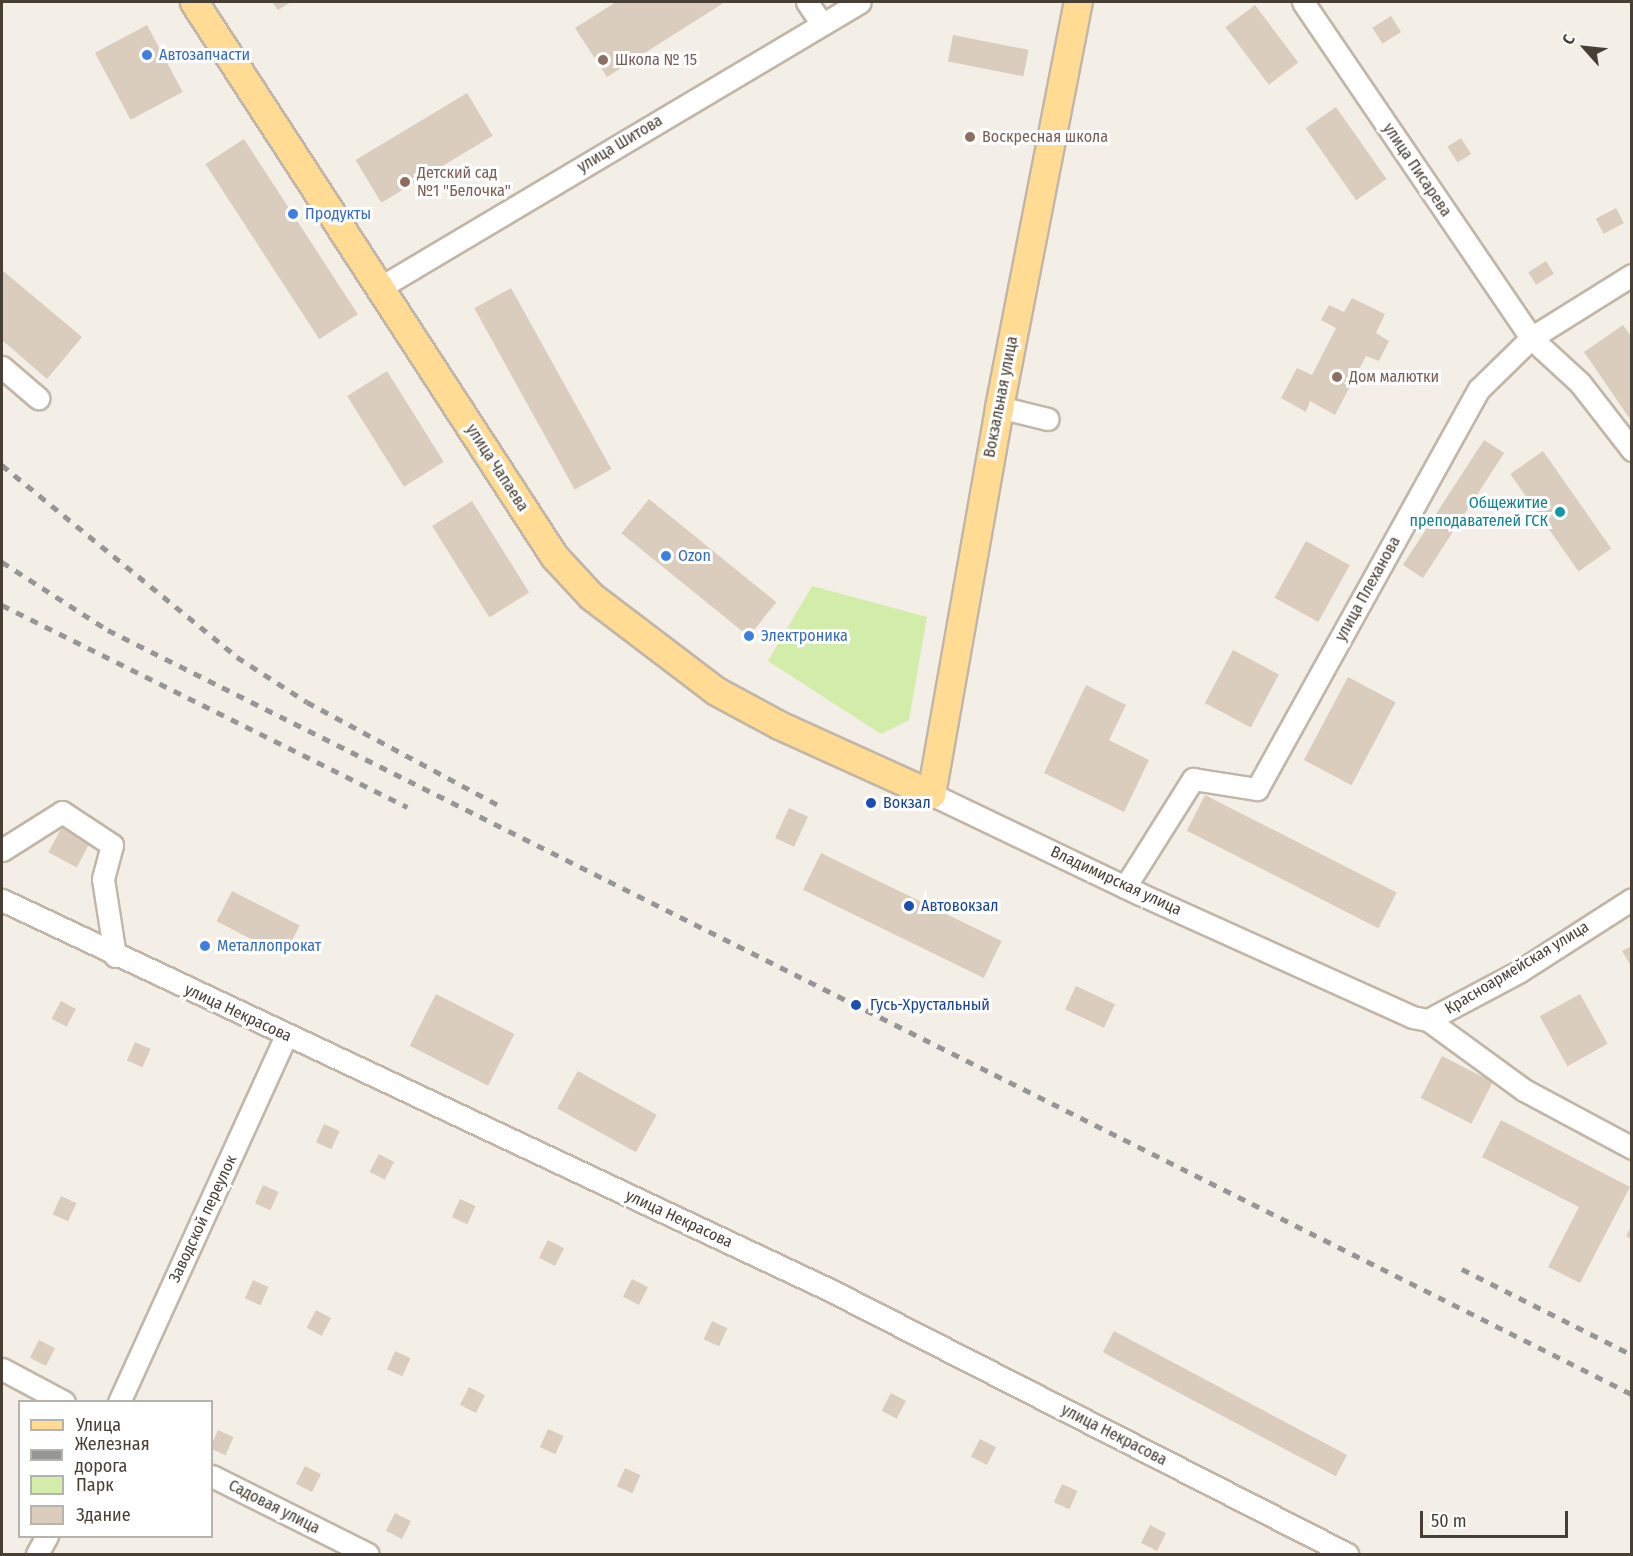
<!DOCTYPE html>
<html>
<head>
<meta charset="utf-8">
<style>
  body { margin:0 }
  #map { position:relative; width:1633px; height:1556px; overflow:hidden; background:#f4efe6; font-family:"Fira Sans Condensed",sans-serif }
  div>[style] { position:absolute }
  .green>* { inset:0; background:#d2edaa }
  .building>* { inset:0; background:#dacdbd; transform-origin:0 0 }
  .roads { filter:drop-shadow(2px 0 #c1b6a7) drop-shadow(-2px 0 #c1b6a7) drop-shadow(0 2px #c1b6a7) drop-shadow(0 -2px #c1b6a7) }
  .minor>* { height:21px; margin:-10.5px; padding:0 10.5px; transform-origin:10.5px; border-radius:10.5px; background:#fff }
  .major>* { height:27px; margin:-13.5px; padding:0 13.5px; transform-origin:13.5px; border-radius:13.5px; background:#ffdb94 }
  .rail>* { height:4.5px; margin-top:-2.25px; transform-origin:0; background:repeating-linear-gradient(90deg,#969696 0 8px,transparent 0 16px) }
  .dots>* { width:16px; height:16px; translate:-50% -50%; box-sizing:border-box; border:3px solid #fff; border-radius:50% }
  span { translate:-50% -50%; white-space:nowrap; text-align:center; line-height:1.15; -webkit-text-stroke:6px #fff; paint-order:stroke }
  .shop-label { font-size:16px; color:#366cbe }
  .left { translate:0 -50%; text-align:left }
  .education-label { font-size:16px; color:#785e54 }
  .street-label { font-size:16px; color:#483f34 }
  .culture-label { font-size:16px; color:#0d838f }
  .right { translate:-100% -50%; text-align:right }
  .transit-label { font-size:16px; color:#164399 }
  .frame { position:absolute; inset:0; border:3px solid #483f34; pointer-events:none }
  .legend { position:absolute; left:18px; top:1400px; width:195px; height:138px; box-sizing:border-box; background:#fff; border:2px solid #b6b2ae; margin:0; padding:8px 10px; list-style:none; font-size:18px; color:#483f34 }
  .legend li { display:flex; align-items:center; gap:12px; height:30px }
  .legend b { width:30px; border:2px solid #b6b2ae }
  .north { position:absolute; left:1555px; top:18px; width:60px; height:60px; -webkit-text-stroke:4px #fff; paint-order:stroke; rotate:297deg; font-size:16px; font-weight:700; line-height:24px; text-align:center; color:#483f34 }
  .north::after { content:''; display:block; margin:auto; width:21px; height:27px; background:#483f34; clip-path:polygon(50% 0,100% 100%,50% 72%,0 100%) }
  .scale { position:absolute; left:1420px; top:1511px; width:148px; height:27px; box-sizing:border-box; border:3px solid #483f34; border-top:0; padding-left:8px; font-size:18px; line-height:21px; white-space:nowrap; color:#483f34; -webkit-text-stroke:4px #fff; paint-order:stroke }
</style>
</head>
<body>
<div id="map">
  <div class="green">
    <i style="clip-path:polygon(812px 586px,927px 617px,909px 720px,881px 734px,768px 661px)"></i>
  </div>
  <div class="building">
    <i style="clip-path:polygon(272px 2px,291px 2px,278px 10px)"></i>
    <i style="clip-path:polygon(616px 2px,725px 2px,607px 77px,575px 28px)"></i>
    <i style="left:1255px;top:5px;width:72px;height:37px;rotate:53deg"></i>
    <i style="left:1391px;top:16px;width:19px;height:22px;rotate:58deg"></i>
    <i style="left:147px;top:25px;width:76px;height:59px;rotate:62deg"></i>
    <i style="left:953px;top:35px;width:77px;height:27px;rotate:11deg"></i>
    <i style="left:467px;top:93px;width:50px;height:130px;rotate:59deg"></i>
    <i style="left:1336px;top:107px;width:88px;height:37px;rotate:55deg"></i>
    <i style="left:1461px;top:138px;width:19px;height:16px;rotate:58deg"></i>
    <i style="left:244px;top:139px;width:209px;height:46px;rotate:57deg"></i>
    <i style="left:1616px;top:208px;width:17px;height:23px;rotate:62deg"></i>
    <i style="left:1546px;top:261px;width:15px;height:21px;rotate:58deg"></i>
    <i style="clip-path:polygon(2px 270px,82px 337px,47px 379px,2px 340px)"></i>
    <i style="left:511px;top:288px;width:207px;height:42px;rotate:61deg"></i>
    <i style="clip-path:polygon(1352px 298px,1385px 314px,1376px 333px,1389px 341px,1379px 361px,1366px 356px,1335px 415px,1310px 401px,1306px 412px,1281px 398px,1297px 368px,1312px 375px,1336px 328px,1321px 320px,1329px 305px,1344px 312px)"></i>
    <i style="clip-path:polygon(1623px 325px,1632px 337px,1632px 422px,1584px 352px)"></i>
    <i style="left:387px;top:371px;width:107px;height:47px;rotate:58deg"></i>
    <i style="left:1484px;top:440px;width:24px;height:149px;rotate:33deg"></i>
    <i style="left:1543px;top:451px;width:119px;height:40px;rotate:55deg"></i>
    <i style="left:649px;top:499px;width:164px;height:44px;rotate:39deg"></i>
    <i style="left:472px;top:501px;width:108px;height:47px;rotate:58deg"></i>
    <i style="left:1306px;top:541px;width:50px;height:65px;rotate:29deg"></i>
    <i style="left:1233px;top:650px;width:52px;height:60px;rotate:28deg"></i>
    <i style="left:1348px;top:677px;width:54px;height:94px;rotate:28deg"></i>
    <i style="clip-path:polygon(1086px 685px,1126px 705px,1109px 740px,1149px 760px,1124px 812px,1044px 773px)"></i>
    <i style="left:1205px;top:795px;width:215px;height:40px;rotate:27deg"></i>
    <i style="left:789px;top:808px;width:21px;height:33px;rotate:25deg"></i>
    <i style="left:63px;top:825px;width:32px;height:31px;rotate:28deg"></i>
    <i style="left:821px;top:853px;width:201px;height:41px;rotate:26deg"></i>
    <i style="left:232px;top:891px;width:76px;height:34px;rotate:27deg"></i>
    <i style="clip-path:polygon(1632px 946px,1632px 968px,1622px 951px)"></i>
    <i style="left:1076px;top:986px;width:43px;height:26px;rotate:25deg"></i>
    <i style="left:436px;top:994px;width:88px;height:58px;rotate:27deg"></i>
    <i style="left:1580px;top:994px;width:57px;height:46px;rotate:61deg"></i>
    <i style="left:61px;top:1001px;width:17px;height:20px;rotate:28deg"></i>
    <i style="left:135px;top:1042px;width:17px;height:20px;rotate:24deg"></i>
    <i style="left:1442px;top:1056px;width:57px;height:47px;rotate:27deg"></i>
    <i style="left:578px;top:1071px;width:90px;height:43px;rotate:29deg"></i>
    <i style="clip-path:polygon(1501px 1120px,1630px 1187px,1580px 1283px,1548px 1267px,1579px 1207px,1482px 1157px)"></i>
    <i style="left:324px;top:1124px;width:17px;height:20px;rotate:24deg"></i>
    <i style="left:379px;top:1154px;width:17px;height:20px;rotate:28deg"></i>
    <i style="left:263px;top:1185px;width:17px;height:20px;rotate:24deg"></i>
    <i style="left:61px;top:1196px;width:17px;height:20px;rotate:25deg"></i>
    <i style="left:460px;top:1199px;width:17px;height:20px;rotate:24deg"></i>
    <i style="clip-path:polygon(1632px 1225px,1632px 1239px,1626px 1236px)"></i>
    <i style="left:548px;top:1240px;width:18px;height:20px;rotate:27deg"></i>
    <i style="left:632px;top:1279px;width:18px;height:20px;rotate:27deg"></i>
    <i style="left:253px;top:1280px;width:17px;height:20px;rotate:24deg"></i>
    <i style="left:316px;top:1310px;width:17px;height:20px;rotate:28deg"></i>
    <i style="left:712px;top:1321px;width:17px;height:20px;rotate:25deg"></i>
    <i style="left:1114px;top:1331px;width:264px;height:24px;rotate:28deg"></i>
    <i style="left:39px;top:1340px;width:18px;height:20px;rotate:27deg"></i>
    <i style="left:395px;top:1351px;width:17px;height:20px;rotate:24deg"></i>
    <i style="left:469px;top:1387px;width:18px;height:20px;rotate:27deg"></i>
    <i style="left:891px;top:1393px;width:17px;height:20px;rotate:28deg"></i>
    <i style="left:548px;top:1429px;width:17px;height:20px;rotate:24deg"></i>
    <i style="left:218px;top:1430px;width:17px;height:20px;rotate:24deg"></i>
    <i style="left:980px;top:1439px;width:18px;height:20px;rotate:27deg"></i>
    <i style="left:305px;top:1466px;width:18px;height:20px;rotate:27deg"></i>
    <i style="left:625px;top:1468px;width:17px;height:20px;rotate:24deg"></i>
    <i style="left:1062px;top:1484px;width:17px;height:20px;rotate:24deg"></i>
    <i style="left:395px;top:1513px;width:18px;height:20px;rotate:27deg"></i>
    <i style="left:1150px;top:1525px;width:18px;height:20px;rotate:27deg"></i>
  </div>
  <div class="roads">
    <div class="minor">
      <i style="left:807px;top:2px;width:27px;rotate:56deg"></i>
      <i style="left:1303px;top:2px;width:406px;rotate:55.8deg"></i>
      <i style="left:1531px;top:338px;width:67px;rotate:42.6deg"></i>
      <i style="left:1580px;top:383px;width:85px;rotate:52.2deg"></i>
      <i style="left:381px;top:287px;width:557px;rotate:-30.75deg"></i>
      <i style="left:2px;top:367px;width:48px;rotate:40.7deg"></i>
      <i style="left:999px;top:407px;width:50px;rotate:13.8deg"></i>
      <i style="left:931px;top:794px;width:232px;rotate:25.6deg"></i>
      <i style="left:1140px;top:894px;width:299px;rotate:24.3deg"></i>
      <i style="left:1412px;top:1017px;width:16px;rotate:11deg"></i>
      <i style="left:1428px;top:1020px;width:104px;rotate:-28deg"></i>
      <i style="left:1520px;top:971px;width:133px;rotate:-32.7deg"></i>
      <i style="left:2px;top:850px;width:71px;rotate:-32.3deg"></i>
      <i style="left:62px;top:812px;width:60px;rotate:33.4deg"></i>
      <i style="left:112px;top:845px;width:35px;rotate:105deg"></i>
      <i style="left:103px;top:879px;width:78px;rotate:81.1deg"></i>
      <i style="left:1125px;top:887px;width:128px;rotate:-57.8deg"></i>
      <i style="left:1193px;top:779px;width:65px;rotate:8.9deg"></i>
      <i style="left:1257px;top:789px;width:457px;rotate:-61deg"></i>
      <i style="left:1479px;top:389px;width:73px;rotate:-44.4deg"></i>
      <i style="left:1531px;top:338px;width:119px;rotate:-32deg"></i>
      <i style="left:2px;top:900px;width:913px;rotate:25.22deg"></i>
      <i style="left:828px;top:1289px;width:583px;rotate:27.05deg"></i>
      <i style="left:1428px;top:1020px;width:119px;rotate:36.1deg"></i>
      <i style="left:1524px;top:1090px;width:123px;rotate:28.2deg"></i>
      <i style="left:2px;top:1369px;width:70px;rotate:28deg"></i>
      <i style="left:119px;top:1402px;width:402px;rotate:-65.5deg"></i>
      <i style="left:212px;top:1476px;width:174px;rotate:26.6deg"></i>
      <i style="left:37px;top:1554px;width:21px;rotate:-61deg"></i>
    </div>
    <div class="major">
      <i style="left:194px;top:2px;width:661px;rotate:56.98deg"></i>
      <i style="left:554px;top:556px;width:54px;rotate:47.2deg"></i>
      <i style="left:591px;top:596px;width:157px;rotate:37.2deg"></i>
      <i style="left:716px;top:691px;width:72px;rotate:28.4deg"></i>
      <i style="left:779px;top:725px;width:167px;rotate:24.4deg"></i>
      <i style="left:931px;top:794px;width:393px;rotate:-80deg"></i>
      <i style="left:999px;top:407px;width:413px;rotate:-79deg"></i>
    </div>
  </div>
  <div class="rail">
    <i style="left:2px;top:465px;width:303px;rotate:39.2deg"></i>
    <i style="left:237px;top:657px;width:83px;rotate:32.7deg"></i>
    <i style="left:307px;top:702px;width:217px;rotate:28.3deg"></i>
    <i style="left:2px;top:562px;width:126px;rotate:32.7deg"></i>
    <i style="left:108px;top:630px;width:1705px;rotate:26.63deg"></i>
    <i style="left:2px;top:605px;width:453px;rotate:26.5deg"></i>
    <i style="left:1462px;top:1269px;width:191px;rotate:26.8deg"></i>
  </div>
  <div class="dots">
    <i style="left:147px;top:55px;background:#3f7fe0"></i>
    <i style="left:603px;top:60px;background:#8d6e63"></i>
    <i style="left:970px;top:137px;background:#8d6e63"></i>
    <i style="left:405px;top:182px;background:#8d6e63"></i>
    <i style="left:293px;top:214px;background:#3f7fe0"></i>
    <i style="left:1337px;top:377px;background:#8d6e63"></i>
    <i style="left:1560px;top:512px;background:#0f9aa8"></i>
    <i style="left:666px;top:556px;background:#3f7fe0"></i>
    <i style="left:749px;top:636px;background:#3f7fe0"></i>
    <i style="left:871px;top:803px;background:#1a4fb4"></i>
    <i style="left:909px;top:906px;background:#1a4fb4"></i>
    <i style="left:205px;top:946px;background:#3f7fe0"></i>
    <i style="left:856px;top:1005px;background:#1a4fb4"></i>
  </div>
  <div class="shop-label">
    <span class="left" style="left:159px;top:55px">Автозапчасти</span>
    <span class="left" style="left:305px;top:214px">Продукты</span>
    <span class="left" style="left:678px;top:556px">Ozon</span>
    <span class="left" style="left:761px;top:636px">Электроника</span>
    <span class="left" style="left:217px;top:946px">Металлопрокат</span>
  </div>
  <div class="education-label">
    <span class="left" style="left:615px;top:60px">Школа № 15</span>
    <span class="left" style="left:982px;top:137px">Воскресная школа</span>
    <span class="left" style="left:417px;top:182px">Детский сад<br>№1 "Белочка"</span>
    <span class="left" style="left:1349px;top:377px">Дом малютки</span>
  </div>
  <div class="street-label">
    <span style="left:620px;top:144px;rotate:-31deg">улица Шитова</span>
    <span style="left:1417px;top:170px;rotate:56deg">улица Писарева</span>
    <span style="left:1001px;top:397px;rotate:-79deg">Вокзальная улица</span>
    <span style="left:497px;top:468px;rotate:57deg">улица Чапаева</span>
    <span style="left:1368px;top:589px;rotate:-61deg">улица Плеханова</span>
    <span style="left:1116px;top:881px;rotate:25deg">Владимирская улица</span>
    <span style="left:1517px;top:968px;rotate:-31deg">Красноармейская улица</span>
    <span style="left:238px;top:1013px;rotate:25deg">улица Некрасова</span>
    <span style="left:203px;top:1219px;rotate:-65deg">Заводской переулок</span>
    <span style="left:679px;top:1219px;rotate:25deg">улица Некрасова</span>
    <span style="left:1114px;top:1435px;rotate:27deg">улица Некрасова</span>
    <span style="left:274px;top:1507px;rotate:27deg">Садовая улица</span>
  </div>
  <div class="culture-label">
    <span class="right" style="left:1548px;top:512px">Общежитие<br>преподавателей ГСК</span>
  </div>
  <div class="transit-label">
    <span class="left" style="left:883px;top:803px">Вокзал</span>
    <span class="left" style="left:921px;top:906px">Автовокзал</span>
    <span class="left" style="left:870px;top:1005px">Гусь-Хрустальный</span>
  </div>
  <div class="frame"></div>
  <ul class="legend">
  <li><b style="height:8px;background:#ffdb94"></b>Улица</li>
  <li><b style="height:8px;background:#969696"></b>Железная дорога</li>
  <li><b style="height:16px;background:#d2edaa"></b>Парк</li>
  <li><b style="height:16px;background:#dacdbd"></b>Здание</li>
  </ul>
  <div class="north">С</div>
  <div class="scale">50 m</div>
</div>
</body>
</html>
